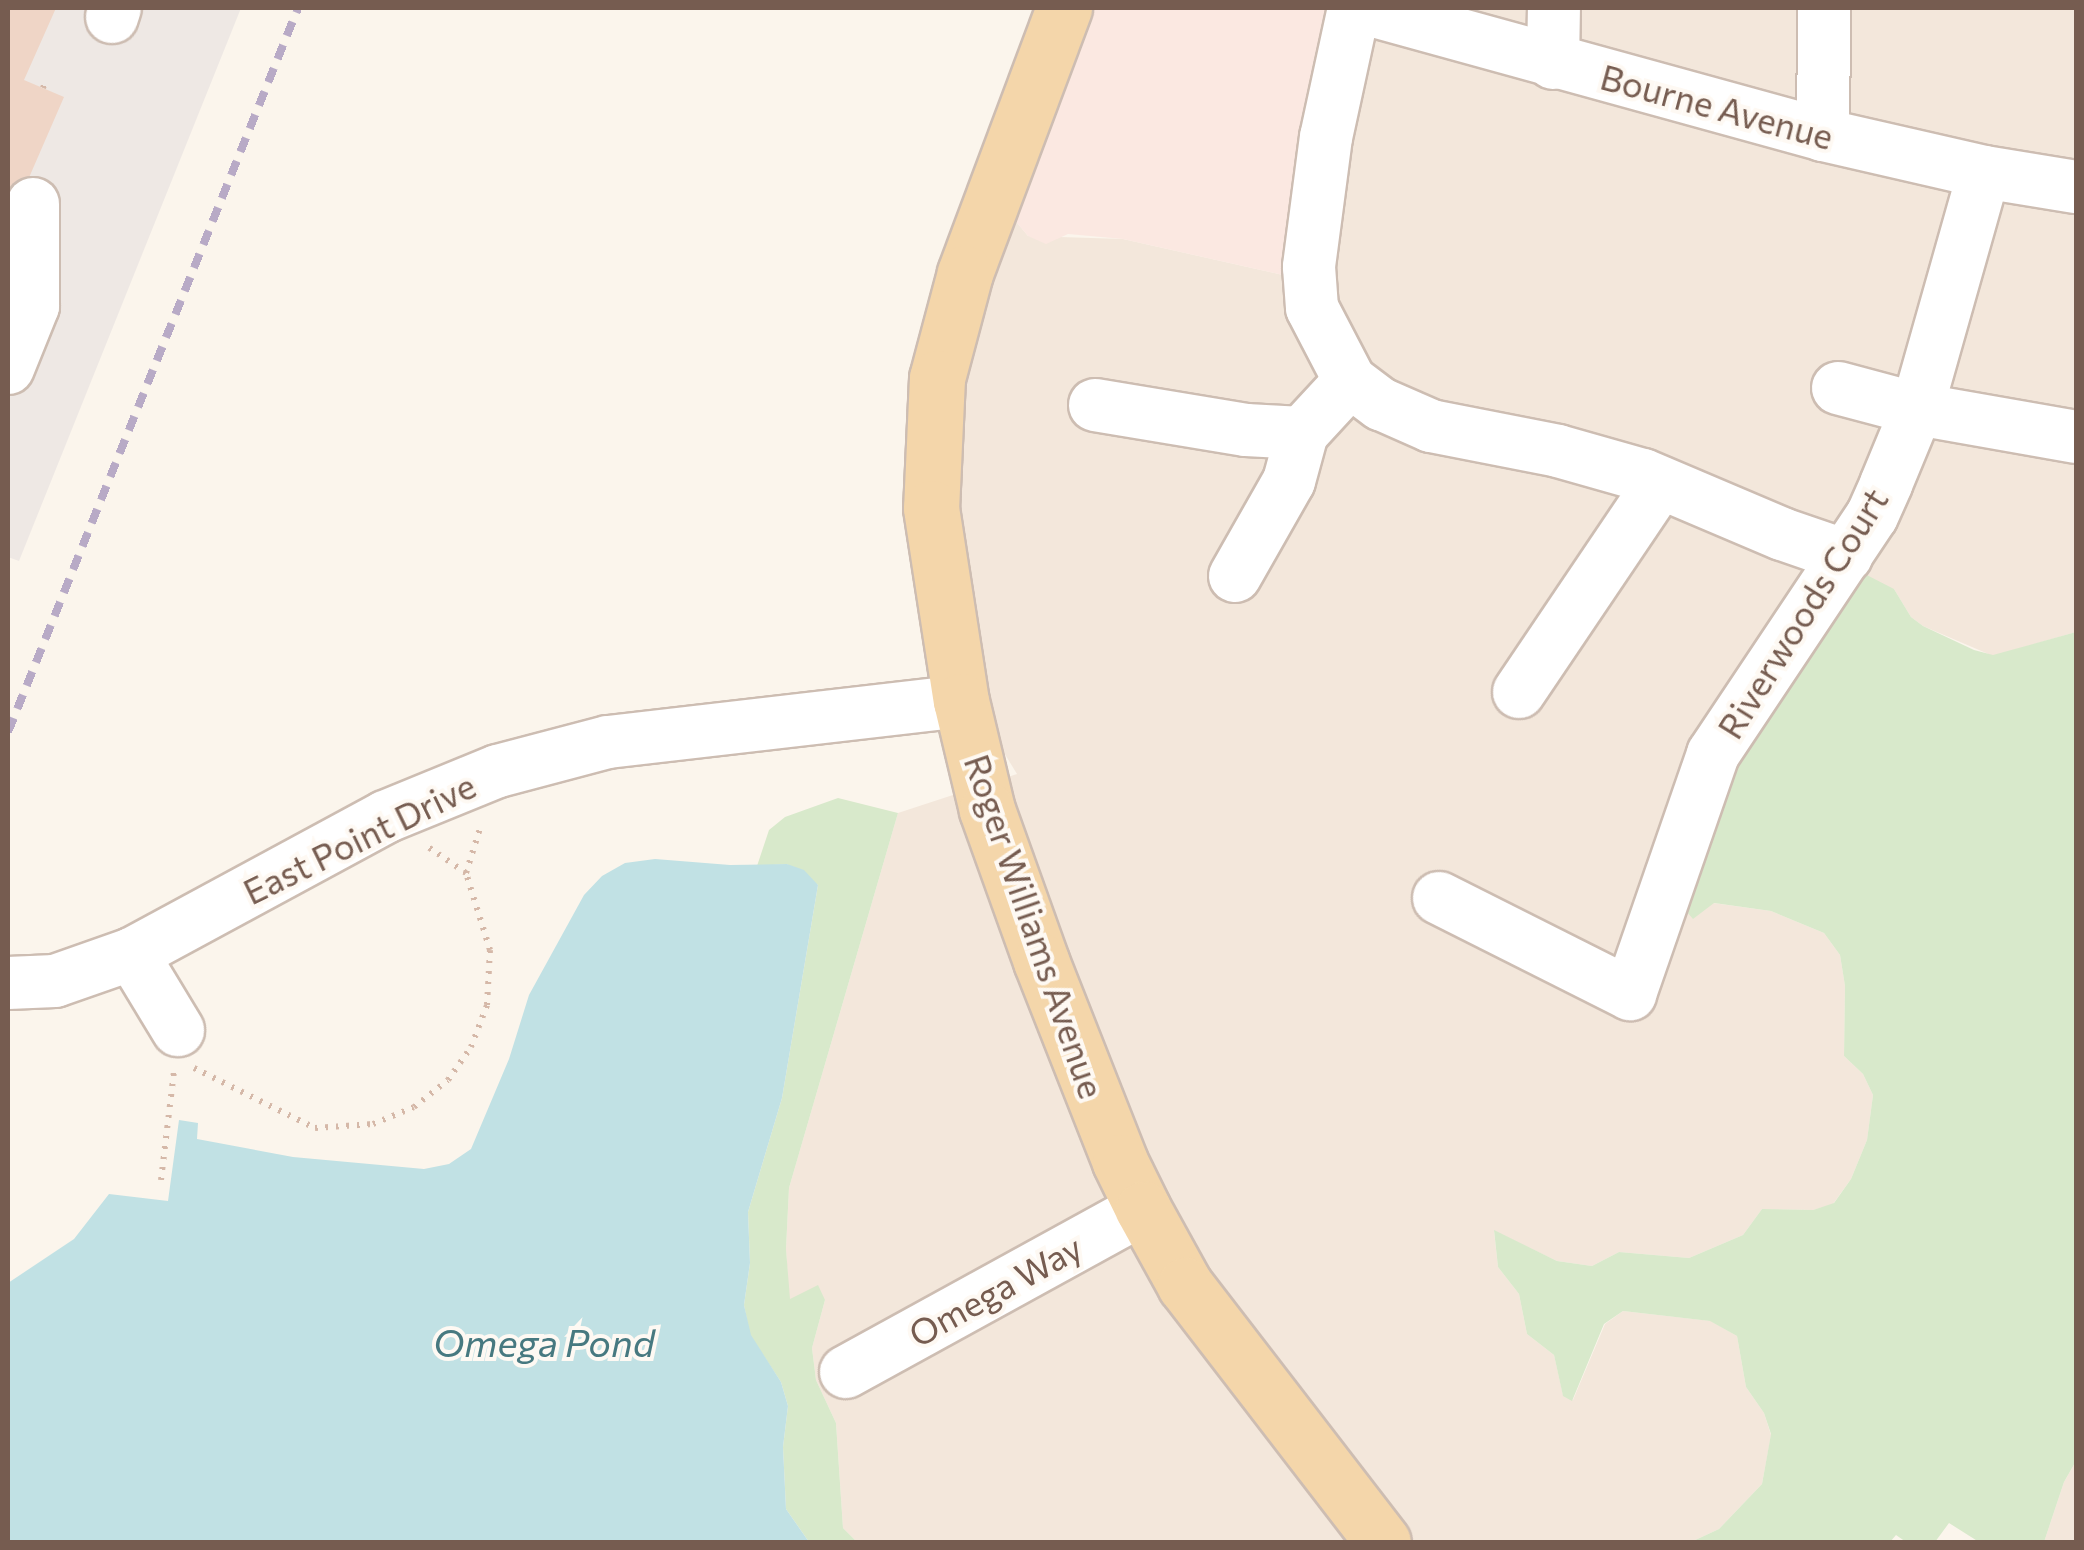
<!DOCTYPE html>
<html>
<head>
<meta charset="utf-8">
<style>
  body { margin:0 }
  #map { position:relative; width:2084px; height:1550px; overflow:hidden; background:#fbf5ec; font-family:Commissioner,sans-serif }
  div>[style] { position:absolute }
  .residential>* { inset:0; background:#f3e7db }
  .commercial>* { inset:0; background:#fbe8e1 }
  .industrial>* { inset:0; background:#eee8e4 }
  .green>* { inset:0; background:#d8e9cb }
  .water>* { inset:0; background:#c1e1e4 }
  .building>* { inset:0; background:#efd5c6 }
  .path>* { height:6px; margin-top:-3px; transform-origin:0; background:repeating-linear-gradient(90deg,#d5b8a8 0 2.5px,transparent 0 10.5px) }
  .roads { filter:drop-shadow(2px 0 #cdbdb2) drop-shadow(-2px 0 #cdbdb2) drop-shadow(0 2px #cdbdb2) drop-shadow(0 -2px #cdbdb2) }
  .minor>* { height:52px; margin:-26px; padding:0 26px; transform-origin:26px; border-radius:26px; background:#fff }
  .major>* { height:55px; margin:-27.5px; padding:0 27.5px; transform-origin:27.5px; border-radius:27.5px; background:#f4d6aa }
  .rail>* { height:8px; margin-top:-4px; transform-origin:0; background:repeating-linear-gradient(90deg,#b8aac6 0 15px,transparent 0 25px) }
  span { translate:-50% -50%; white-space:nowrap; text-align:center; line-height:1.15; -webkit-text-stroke:8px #fef9f3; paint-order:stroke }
  .street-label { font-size:35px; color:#765c50 }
  .water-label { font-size:38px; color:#477980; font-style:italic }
  .frame { position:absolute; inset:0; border:10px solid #765c50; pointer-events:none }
</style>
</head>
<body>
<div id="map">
  <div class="residential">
    <i style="clip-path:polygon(1329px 8px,2076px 8px,2076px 632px,1993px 656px,1923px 626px,1911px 617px,1894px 589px,1713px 903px,1771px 911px,1824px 933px,1840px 955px,1845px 986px,1844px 1056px,1863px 1074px,1873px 1095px,1867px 1140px,1851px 1179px,1833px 1204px,1813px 1210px,1762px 1209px,1743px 1235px,1689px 1258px,1619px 1252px,1592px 1266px,1557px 1261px,1494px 1231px,1498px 1267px,1519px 1294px,1527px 1334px,1554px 1355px,1563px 1395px,1573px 1400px,1605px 1324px,1623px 1311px,1711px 1321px,1737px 1336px,1746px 1387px,1764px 1413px,1771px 1435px,1762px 1484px,1719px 1529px,1691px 1542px,857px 1542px,843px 1528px,836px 1423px,816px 1380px,812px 1348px,825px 1300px,789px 1300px,786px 1249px,789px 1188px,898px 813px,1017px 774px,959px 679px,954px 363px,1014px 219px,1028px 236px,1123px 239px,1283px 275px)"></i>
    <i style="clip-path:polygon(2076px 1461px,2076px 1542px,2044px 1542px,2064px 1482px)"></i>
  </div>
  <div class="commercial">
    <i style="clip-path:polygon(1068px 8px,1329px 8px,1283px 275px,1123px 239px,1068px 234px,1046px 244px,1028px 236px,1014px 219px)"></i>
  </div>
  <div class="industrial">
    <i style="clip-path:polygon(8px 8px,241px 8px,19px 561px,8px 557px)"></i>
  </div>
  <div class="green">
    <i style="clip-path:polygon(1857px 570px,1894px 589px,1911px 617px,1923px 626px,1974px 650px,1993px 655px,2076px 632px,2076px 1461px,2064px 1482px,2044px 1542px,1979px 1542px,1949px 1523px,1935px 1542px,1906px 1542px,1896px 1535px,1890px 1542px,1691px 1542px,1719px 1529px,1762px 1484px,1771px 1434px,1764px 1413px,1746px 1387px,1737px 1336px,1710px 1321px,1623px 1311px,1604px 1324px,1572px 1401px,1563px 1396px,1554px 1355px,1527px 1334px,1519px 1294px,1498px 1267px,1494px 1230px,1557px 1261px,1592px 1266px,1619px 1252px,1689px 1258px,1743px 1235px,1762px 1209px,1813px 1210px,1834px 1203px,1851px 1179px,1867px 1140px,1873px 1095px,1863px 1074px,1844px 1056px,1845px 986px,1840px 955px,1824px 933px,1771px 911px,1714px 903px,1693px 919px,1673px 896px,1698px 793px)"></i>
    <i style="clip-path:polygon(838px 798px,898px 813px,789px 1188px,786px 1249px,790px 1299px,818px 1285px,825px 1300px,812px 1348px,816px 1380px,836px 1423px,843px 1528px,857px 1542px,809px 1542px,786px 1509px,783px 1447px,788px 1406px,781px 1382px,750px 1335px,744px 1305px,750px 1263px,748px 1212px,782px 1098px,818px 885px,787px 864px,757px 866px,769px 830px,785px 817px)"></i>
  </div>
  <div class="water">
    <i style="clip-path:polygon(655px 859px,730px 865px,787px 864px,804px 870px,818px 885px,782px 1098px,748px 1212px,750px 1263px,744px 1305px,751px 1335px,781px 1382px,788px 1406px,783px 1447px,786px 1509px,809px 1542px,8px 1542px,8px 1283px,74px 1239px,109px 1194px,168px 1201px,179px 1120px,198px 1123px,197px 1139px,293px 1157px,424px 1169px,449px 1164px,471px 1149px,509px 1059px,529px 995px,584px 895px,602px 876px,625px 863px)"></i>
  </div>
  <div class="building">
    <i style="clip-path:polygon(8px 8px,56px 8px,24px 80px,64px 97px,8px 226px)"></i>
  </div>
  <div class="path">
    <i style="left:43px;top:88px;width:9px;rotate:-69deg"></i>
    <i style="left:466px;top:873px;width:50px;rotate:-72.6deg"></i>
    <i style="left:194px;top:1068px;width:135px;rotate:26.4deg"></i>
    <i style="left:315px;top:1128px;width:58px;rotate:-3.9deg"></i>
    <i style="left:373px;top:1124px;width:44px;rotate:-22.5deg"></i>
    <i style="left:414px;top:1107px;width:43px;rotate:-38.5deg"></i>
    <i style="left:448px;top:1080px;width:40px;rotate:-55.1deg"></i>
    <i style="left:471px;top:1047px;width:45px;rotate:-69.1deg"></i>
    <i style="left:487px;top:1005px;width:55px;rotate:-86.9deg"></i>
    <i style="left:490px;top:950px;width:81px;rotate:-107.3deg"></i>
    <i style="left:466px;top:873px;width:46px;rotate:-145.6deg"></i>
    <i style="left:161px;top:1180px;width:110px;rotate:-83.2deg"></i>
  </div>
  <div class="roads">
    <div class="minor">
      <i style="left:1354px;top:8px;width:132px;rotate:102.2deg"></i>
      <i style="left:1326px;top:137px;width:131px;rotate:97.5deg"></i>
      <i style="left:1309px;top:267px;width:41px;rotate:85.8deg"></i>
      <i style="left:1312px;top:308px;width:82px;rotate:62.5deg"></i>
      <i style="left:1350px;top:381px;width:39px;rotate:37deg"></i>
      <i style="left:1381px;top:404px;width:55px;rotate:23.7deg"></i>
      <i style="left:1431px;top:426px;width:129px;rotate:11.1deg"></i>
      <i style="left:1558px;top:451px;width:88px;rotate:15.8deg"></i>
      <i style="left:1643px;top:475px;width:151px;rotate:23deg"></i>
      <i style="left:1782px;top:534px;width:68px;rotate:19deg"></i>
      <i style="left:1363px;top:8px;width:477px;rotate:15.4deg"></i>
      <i style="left:1823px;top:135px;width:165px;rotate:12.9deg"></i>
      <i style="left:1984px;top:172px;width:93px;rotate:9.3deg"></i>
      <i style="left:112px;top:17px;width:9px;rotate:-72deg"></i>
      <i style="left:1553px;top:63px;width:55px;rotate:-89deg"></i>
      <i style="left:1823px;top:135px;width:127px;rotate:-89.5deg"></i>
      <i style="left:8px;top:368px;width:67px;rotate:-68deg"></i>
      <i style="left:33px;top:306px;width:102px;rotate:-90deg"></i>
      <i style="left:1838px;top:388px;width:82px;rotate:14.9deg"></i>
      <i style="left:1917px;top:409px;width:161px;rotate:10deg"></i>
      <i style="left:1095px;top:405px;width:153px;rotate:9.4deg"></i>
      <i style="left:1246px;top:430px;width:56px;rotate:3.1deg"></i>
      <i style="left:1302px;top:433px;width:71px;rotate:-47.3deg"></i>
      <i style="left:1235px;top:576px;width:109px;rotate:-60.4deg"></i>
      <i style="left:1289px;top:481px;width:50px;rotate:-74.8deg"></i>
      <i style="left:1519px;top:692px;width:252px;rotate:-56deg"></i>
      <i style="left:1439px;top:898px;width:214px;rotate:26.7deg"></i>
      <i style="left:1630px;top:994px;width:254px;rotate:-70.9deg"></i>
      <i style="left:1713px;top:754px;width:286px;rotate:-56.3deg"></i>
      <i style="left:1872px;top:516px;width:35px;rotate:-66deg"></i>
      <i style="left:1886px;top:484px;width:81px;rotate:-67.5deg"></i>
      <i style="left:1917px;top:409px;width:246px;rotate:-74.2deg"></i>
      <i style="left:132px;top:954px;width:89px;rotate:58.8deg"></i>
      <i style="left:8px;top:983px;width:47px;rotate:-2.4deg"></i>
      <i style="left:55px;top:981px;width:82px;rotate:-19.3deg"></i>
      <i style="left:132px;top:954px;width:288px;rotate:-28.4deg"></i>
      <i style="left:385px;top:817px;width:122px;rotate:-22.2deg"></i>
      <i style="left:498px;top:771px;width:114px;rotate:-14.8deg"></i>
      <i style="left:608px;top:742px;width:355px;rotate:-6.6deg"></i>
      <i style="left:846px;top:1372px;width:339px;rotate:-28.8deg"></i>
    </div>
    <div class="major">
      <i style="left:1064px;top:8px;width:283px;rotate:110.5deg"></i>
      <i style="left:965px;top:273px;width:109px;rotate:104.9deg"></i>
      <i style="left:937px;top:378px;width:130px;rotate:92.6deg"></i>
      <i style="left:931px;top:508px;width:195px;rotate:81.2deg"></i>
      <i style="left:961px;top:701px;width:112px;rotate:76.6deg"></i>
      <i style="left:987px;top:810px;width:160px;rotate:70.3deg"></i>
      <i style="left:1041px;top:961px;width:216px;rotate:68.5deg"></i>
      <i style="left:1120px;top:1162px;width:52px;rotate:63.9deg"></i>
      <i style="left:1143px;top:1209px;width:87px;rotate:61.1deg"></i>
      <i style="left:1185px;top:1285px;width:324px;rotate:52.4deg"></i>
    </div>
  </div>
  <div class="rail">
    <i style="left:8px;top:732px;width:780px;rotate:-68.17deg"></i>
  </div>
  <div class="street-label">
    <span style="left:1717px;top:106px;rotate:15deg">Bourne Avenue</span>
    <span style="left:1802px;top:613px;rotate:-58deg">Riverwoods Court</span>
    <span style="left:359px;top:838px;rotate:-26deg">East Point Drive</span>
    <span style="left:1035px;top:926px;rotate:71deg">Roger Williams Avenue</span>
    <span style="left:995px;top:1290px;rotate:-29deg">Omega Way</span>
  </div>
  <div class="water-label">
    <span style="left:544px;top:1342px">Omega Pond</span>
  </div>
  <div class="frame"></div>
</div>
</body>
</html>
